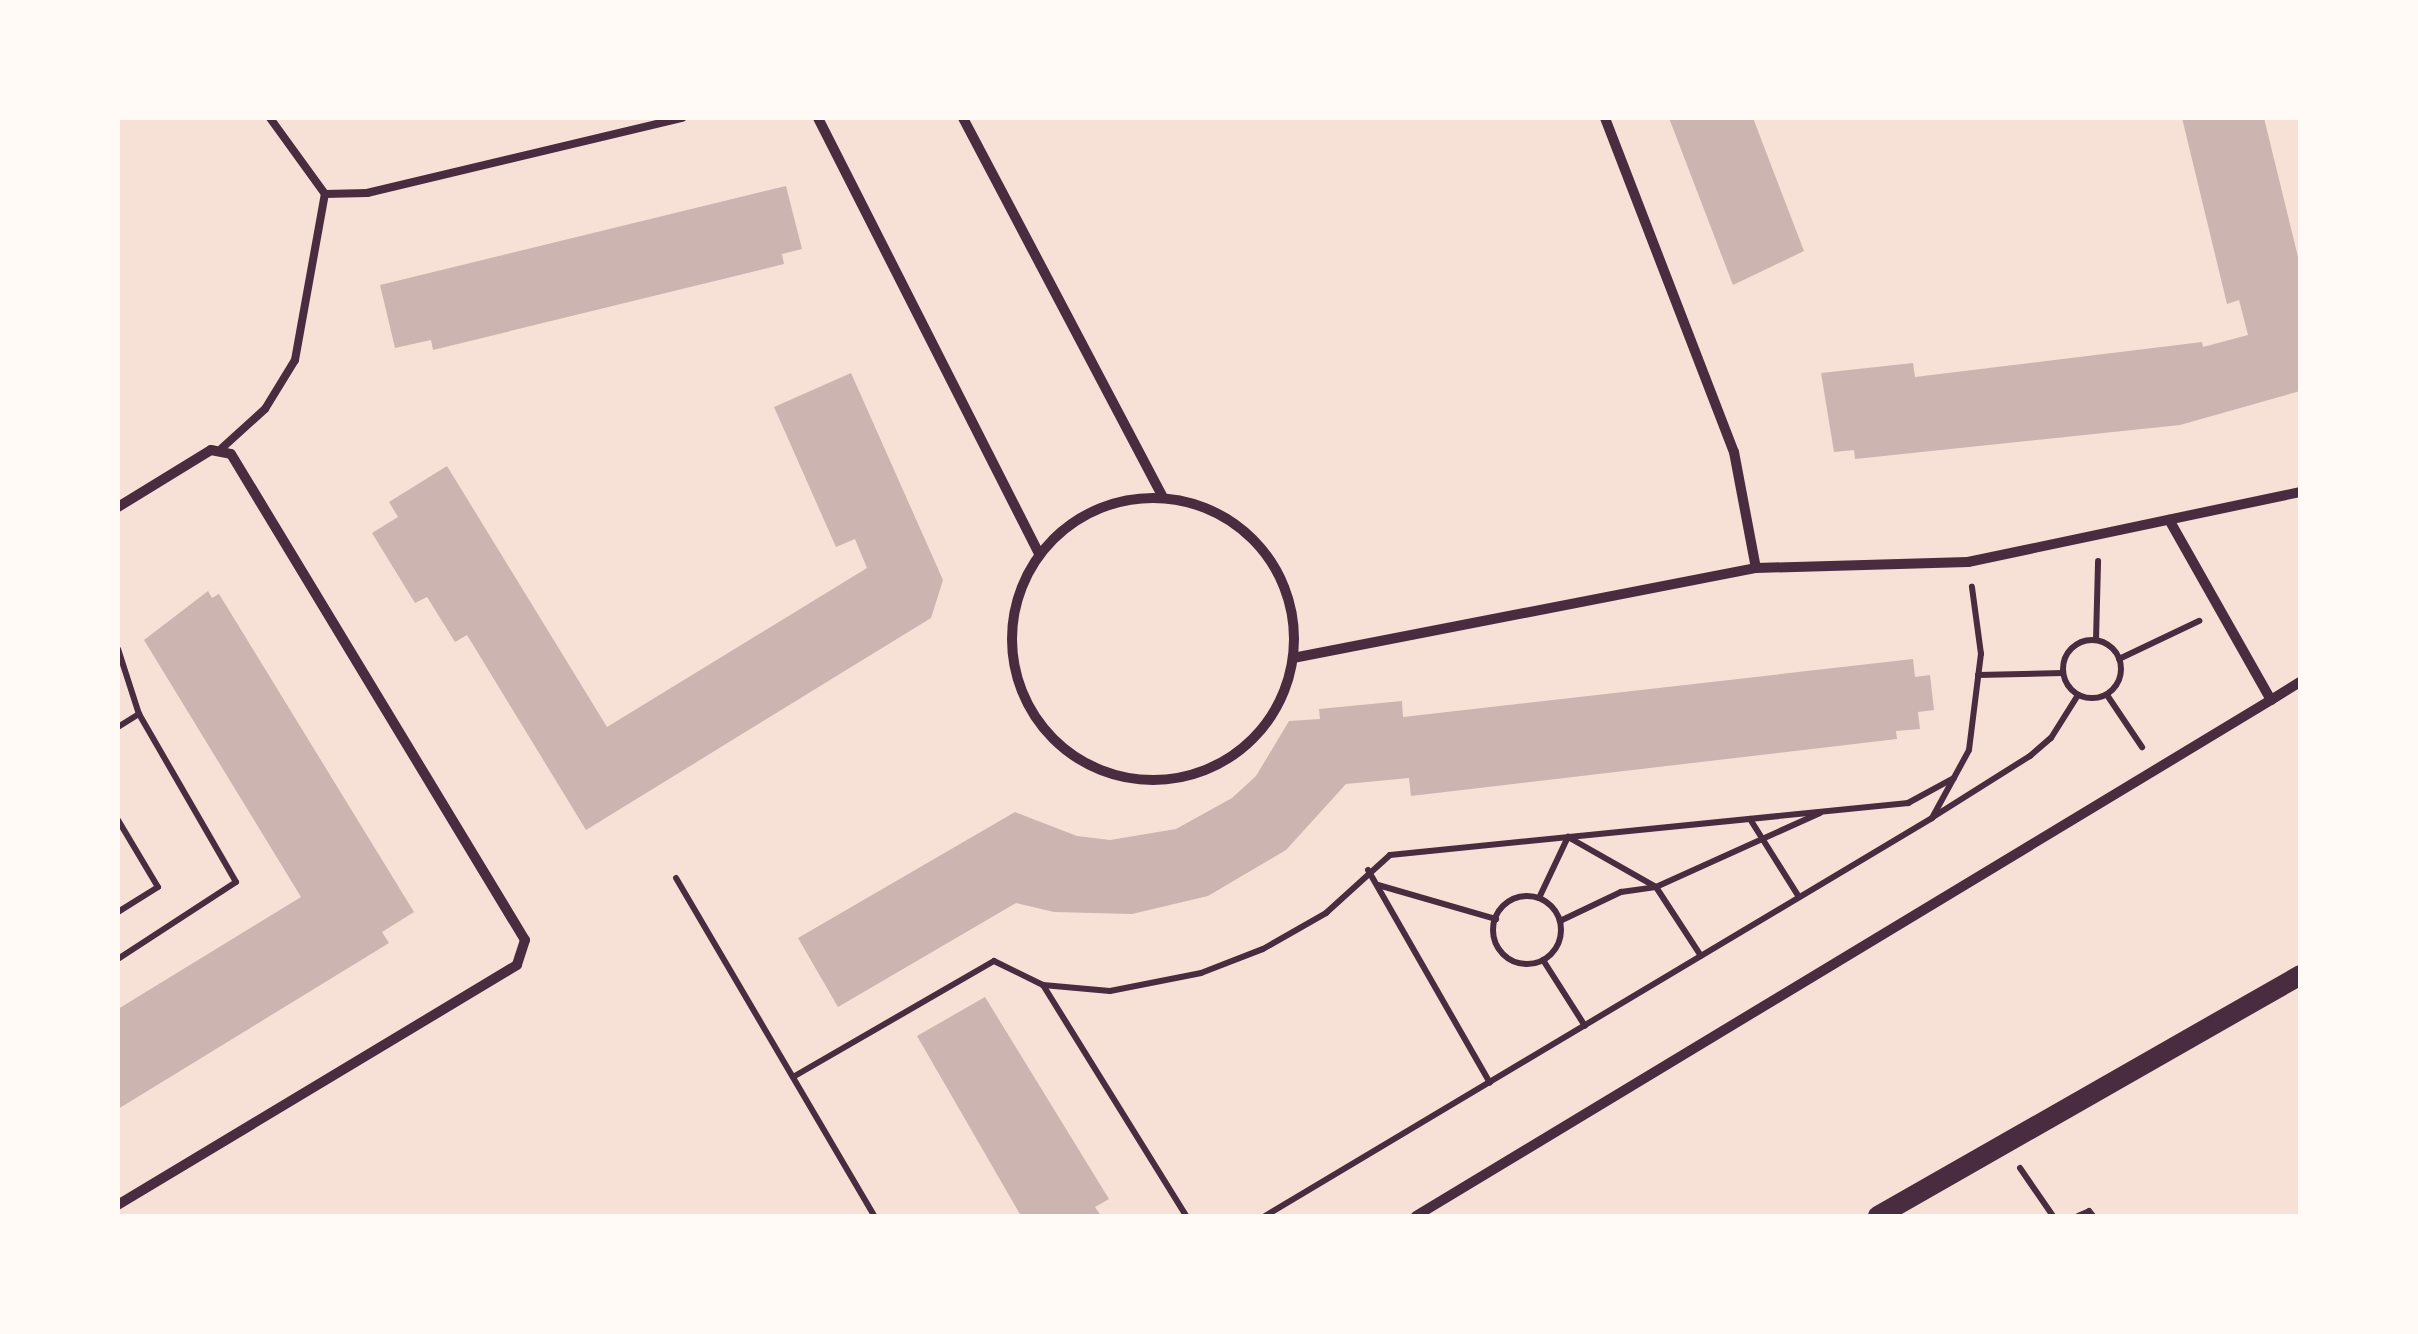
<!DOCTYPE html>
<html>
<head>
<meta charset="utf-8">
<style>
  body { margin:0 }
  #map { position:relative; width:2418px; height:1334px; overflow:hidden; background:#f7e1d7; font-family:"Nunito Sans",sans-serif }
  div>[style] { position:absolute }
  .building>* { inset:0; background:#ccb4b1 }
  .path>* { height:6px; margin:-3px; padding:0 3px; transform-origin:3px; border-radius:3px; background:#4a2c40 }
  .path>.ring { margin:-3px; padding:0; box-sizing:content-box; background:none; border:6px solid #4a2c40; border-radius:50% }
  .service>* { height:8px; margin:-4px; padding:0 4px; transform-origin:4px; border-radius:4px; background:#4a2c40 }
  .minor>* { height:10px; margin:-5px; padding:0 5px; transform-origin:5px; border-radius:5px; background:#4a2c40 }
  .minor>.ring { margin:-5px; padding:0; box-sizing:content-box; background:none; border:10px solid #4a2c40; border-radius:50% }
  .secondary>* { height:20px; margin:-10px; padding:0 10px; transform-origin:10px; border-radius:10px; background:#4a2c40 }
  span { translate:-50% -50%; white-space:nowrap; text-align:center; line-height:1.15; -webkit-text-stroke:10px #fffaf5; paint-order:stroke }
  .frame { position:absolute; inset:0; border:120px solid #fffaf5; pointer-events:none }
</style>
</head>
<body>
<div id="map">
  <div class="building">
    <i style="clip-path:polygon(1669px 118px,1753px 118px,1804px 251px,1733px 285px)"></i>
    <i style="clip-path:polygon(2182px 118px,2264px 118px,2300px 265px,2300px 391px,2180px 425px,1855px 459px,1854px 450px,1834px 452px,1821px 373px,1913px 363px,1915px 377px,2202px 342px,2203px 347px,2248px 335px,2239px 300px,2227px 304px)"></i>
    <i style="clip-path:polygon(786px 186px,802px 249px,782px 254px,784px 264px,433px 350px,431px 340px,395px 348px,380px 285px)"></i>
    <i style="clip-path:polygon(851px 373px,943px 580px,931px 618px,586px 830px,467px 635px,455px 642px,427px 597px,415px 603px,372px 533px,398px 517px,389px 502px,447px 466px,607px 727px,867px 568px,855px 539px,836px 547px,774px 407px)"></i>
    <i style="clip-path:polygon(208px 591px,212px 598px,219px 594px,414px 912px,382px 932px,389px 943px,118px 1109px,118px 1009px,301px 897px,144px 640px)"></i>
    <i style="clip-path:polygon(1913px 659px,1915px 677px,1930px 675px,1934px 710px,1918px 712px,1920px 729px,1896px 731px,1897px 739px,1411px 796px,1409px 778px,1346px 784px,1286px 850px,1208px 896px,1132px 914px,1054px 912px,1016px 903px,838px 1007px,798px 938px,1015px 812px,1077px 836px,1110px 840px,1176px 829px,1232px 798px,1256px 776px,1289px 721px,1320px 719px,1319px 709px,1402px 701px,1403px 717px)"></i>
    <i style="clip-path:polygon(985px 997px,1109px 1199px,1095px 1207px,1101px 1216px,1021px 1216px,917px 1036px)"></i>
  </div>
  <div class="path">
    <i class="ring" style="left:2063px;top:640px;width:52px;height:52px"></i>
    <i style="left:2096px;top:640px;width:79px;rotate:-88.5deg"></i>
    <i style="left:118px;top:649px;width:68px;rotate:72.1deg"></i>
    <i style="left:139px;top:714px;width:194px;rotate:60deg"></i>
    <i style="left:236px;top:882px;width:141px;rotate:146.9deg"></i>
    <i style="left:2119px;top:659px;width:89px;rotate:-25.4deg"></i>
    <i style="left:1978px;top:675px;width:85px;rotate:-1.3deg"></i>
    <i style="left:2107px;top:695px;width:63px;rotate:56.1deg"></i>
    <i style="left:118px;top:727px;width:25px;rotate:-32deg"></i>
    <i style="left:1933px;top:817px;width:115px;rotate:-32.2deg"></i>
    <i style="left:2030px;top:756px;width:28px;rotate:-41deg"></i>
    <i style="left:2051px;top:738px;width:51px;rotate:-57.9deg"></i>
    <i style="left:1750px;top:819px;width:92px;rotate:57.9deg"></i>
    <i style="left:118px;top:820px;width:78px;rotate:59.2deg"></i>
    <i style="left:158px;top:887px;width:47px;rotate:148deg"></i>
    <i style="left:1368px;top:870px;width:245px;rotate:60.2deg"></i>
    <i style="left:676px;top:878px;width:392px;rotate:59.6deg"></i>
    <i style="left:1378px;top:885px;width:123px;rotate:16.1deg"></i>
    <i class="ring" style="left:1493px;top:896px;width:62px;height:62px"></i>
    <i style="left:1539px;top:898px;width:68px;rotate:-64.6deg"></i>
    <i style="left:1568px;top:837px;width:101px;rotate:29.6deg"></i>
    <i style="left:1656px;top:887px;width:180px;rotate:-24.3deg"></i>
    <i style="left:1560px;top:921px;width:68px;rotate:-25.4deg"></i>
    <i style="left:1621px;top:892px;width:35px;rotate:-8deg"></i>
    <i style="left:1656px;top:887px;width:82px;rotate:56.9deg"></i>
    <i style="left:1543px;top:960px;width:78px;rotate:57.5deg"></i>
    <i style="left:1043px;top:985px;width:67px;rotate:5.1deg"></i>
    <i style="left:1110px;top:991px;width:93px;rotate:-11.2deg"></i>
    <i style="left:1201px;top:973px;width:66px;rotate:-21.2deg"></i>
    <i style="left:1263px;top:949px;width:73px;rotate:-29.7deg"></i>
    <i style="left:1326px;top:913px;width:86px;rotate:-42.2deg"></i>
    <i style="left:1390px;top:855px;width:521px;rotate:-5.73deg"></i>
    <i style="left:1908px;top:803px;width:52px;rotate:-28.5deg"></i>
    <i style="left:793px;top:1077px;width:232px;rotate:-30deg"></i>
    <i style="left:994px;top:961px;width:55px;rotate:26.1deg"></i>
    <i style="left:1043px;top:985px;width:272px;rotate:58.2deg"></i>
    <i style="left:2020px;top:1168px;width:58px;rotate:55.5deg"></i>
    <i style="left:1265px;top:1216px;width:777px;rotate:-30.82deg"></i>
    <i style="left:1932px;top:818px;width:77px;rotate:-61.4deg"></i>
    <i style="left:1969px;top:750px;width:97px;rotate:-82.9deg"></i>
    <i style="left:1981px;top:654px;width:68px;rotate:-97.7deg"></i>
    <i style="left:2078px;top:1216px;width:12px;rotate:-24deg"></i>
    <i style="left:2089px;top:1211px;width:6px;rotate:51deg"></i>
  </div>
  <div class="service">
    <i style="left:270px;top:118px;width:94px;rotate:54.1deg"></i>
    <i style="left:325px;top:194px;width:42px;rotate:-1.4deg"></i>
    <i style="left:367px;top:193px;width:324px;rotate:-13.4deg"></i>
    <i style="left:222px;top:448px;width:58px;rotate:-42.2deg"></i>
    <i style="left:265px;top:409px;width:57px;rotate:-58.5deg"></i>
    <i style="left:295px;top:360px;width:169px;rotate:-79.8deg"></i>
  </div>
  <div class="minor">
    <i style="left:818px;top:118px;width:488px;rotate:63.1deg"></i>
    <i style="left:963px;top:118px;width:429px;rotate:62.2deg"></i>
    <i style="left:1605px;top:118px;width:358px;rotate:68.9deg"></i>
    <i style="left:1734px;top:452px;width:118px;rotate:79.3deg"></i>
    <i class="ring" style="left:1012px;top:498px;width:272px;height:272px"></i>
    <i style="left:118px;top:507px;width:109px;rotate:-31.5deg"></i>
    <i style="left:211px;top:450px;width:20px;rotate:11deg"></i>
    <i style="left:231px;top:454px;width:568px;rotate:58.83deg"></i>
    <i style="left:525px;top:940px;width:26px;rotate:108deg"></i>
    <i style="left:517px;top:965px;width:466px;rotate:149deg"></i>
    <i style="left:1293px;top:658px;width:472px;rotate:-11deg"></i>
    <i style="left:1756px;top:568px;width:212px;rotate:-1.6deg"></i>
    <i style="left:1968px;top:562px;width:339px;rotate:-11.9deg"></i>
    <i style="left:2271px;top:700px;width:34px;rotate:-32deg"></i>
    <i style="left:1416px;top:1216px;width:999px;rotate:-31.11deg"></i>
    <i style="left:2271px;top:700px;width:207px;rotate:-119.5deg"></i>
  </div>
  <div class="secondary">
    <i style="left:1878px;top:1216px;width:486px;rotate:-29.7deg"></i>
  </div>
  <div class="frame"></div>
</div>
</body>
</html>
